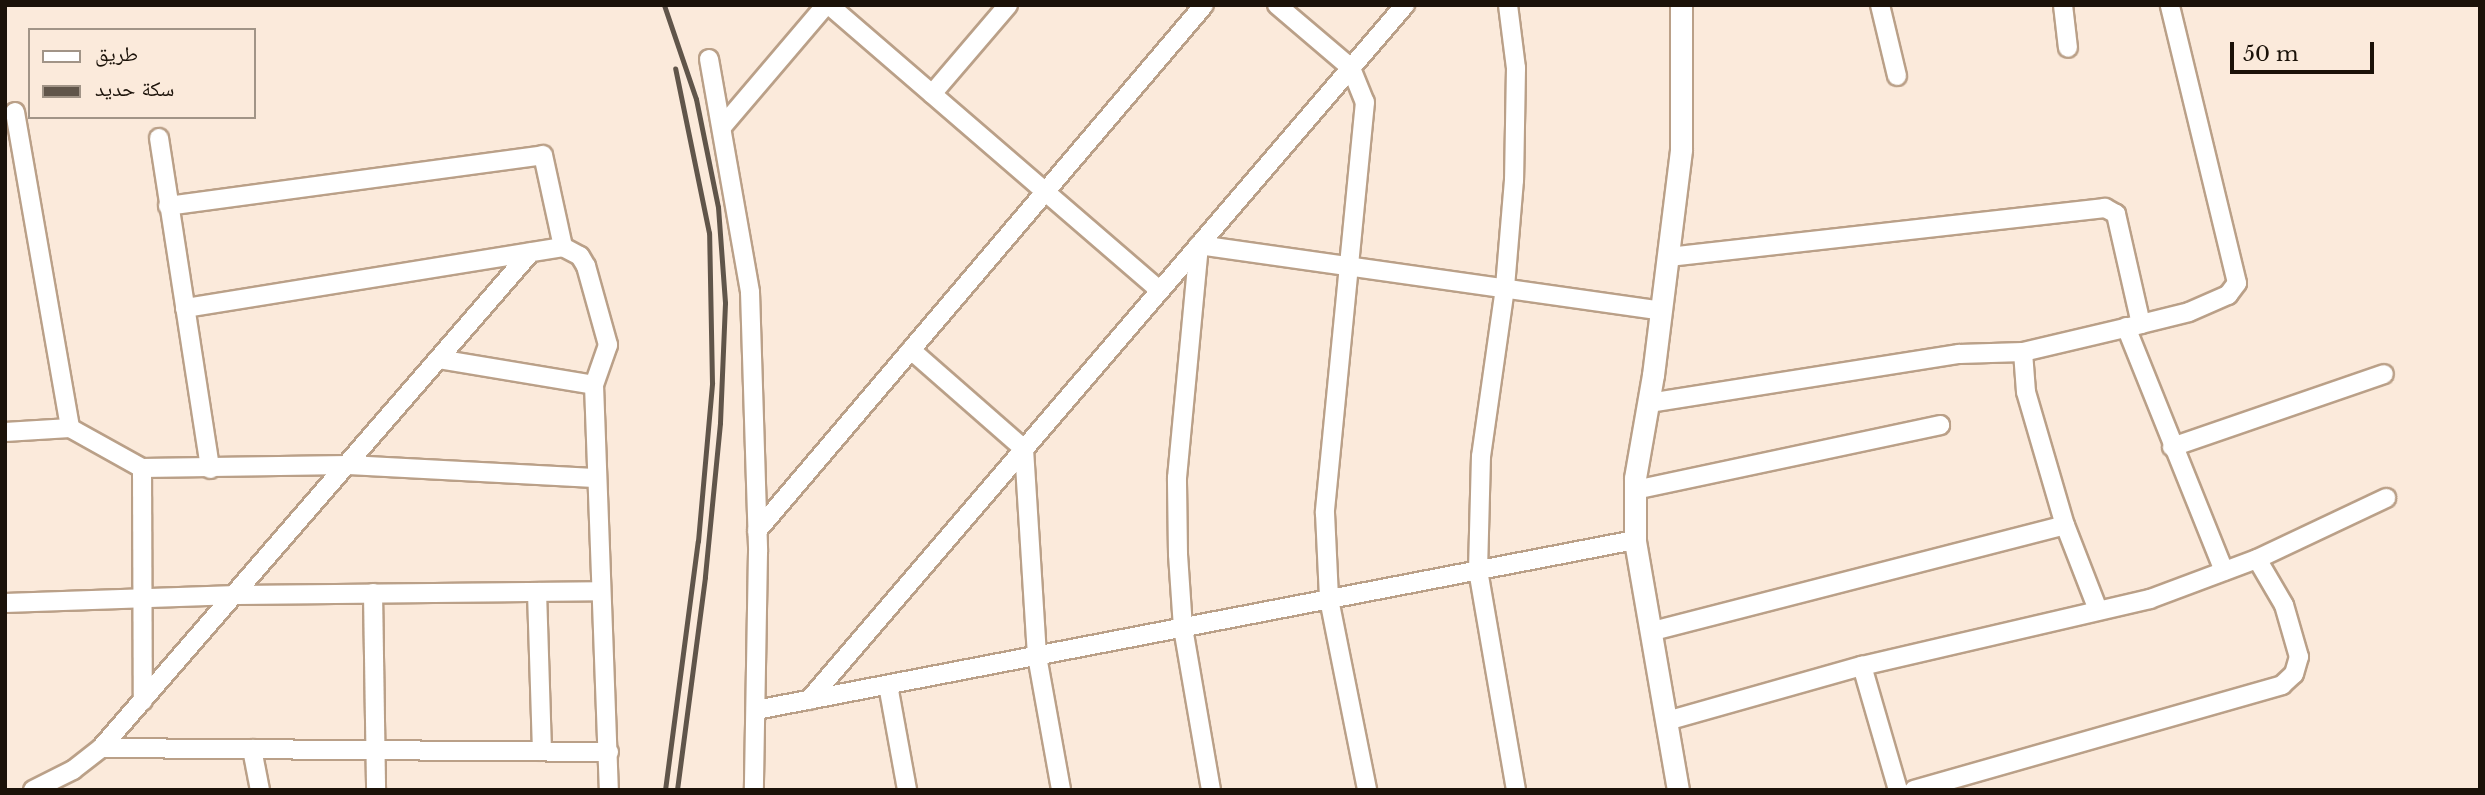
<!DOCTYPE html>
<html>
<head>
<meta charset="utf-8">
<style>
  body { margin:0 }
  #map { position:relative; width:2485px; height:795px; overflow:hidden; background:#fbeadb; font-family:"Libre Baskerville","Noto Naskh Arabic",serif }
  div>[style] { position:absolute }
  .roads { filter:drop-shadow(2px 0 #baa088) drop-shadow(-2px 0 #baa088) drop-shadow(0 2px #baa088) drop-shadow(0 -2px #baa088) }
  .minor>* { height:18px; margin:-9px; padding:0 9px; transform-origin:9px; border-radius:9px; background:#fff }
  .tertiary>* { height:21px; margin:-10.5px; padding:0 10.5px; transform-origin:10.5px; border-radius:10.5px; background:#fff }
  .rail>* { height:5px; margin:-2.5px; padding:0 2.5px; transform-origin:2.5px; border-radius:2.5px; background:#60554a }
  span { translate:-50% -50%; white-space:nowrap; text-align:center; line-height:1.15; -webkit-text-stroke:5px #fbeadb; paint-order:stroke }
  .frame { position:absolute; inset:0; border:7px solid #1b1209; pointer-events:none }
  .legend { position:absolute; left:28px; top:28px; width:228px; height:91px; box-sizing:border-box; background:#fbeadb; border:2px solid #a19487; margin:0; padding:9px 12px; list-style:none; font-size:21px; color:#1b1209 }
  .legend li { display:flex; align-items:center; gap:14px; height:35px }
  .legend b { width:35px; border:2px solid #a19487 }
  .scale { position:absolute; left:2230px; top:42px; width:144px; height:32px; box-sizing:border-box; border:4px solid #1b1209; border-top:0; padding-left:9px; font-size:21px; line-height:24px; white-space:nowrap; color:#1b1209; -webkit-text-stroke:5px #fbeadb; paint-order:stroke }
</style>
</head>
<body>
<div id="map">
  <div class="roads">
    <div class="minor">
      <i style="left:829px;top:5px;width:437px;rotate:40.8deg"></i>
      <i style="left:1277px;top:5px;width:97px;rotate:40.4deg"></i>
      <i style="left:1351px;top:68px;width:37px;rotate:68deg"></i>
      <i style="left:1365px;top:102px;width:413px;rotate:95.6deg"></i>
      <i style="left:1325px;top:513px;width:86px;rotate:87.3deg"></i>
      <i style="left:1329px;top:599px;width:195px;rotate:78.7deg"></i>
      <i style="left:1508px;top:5px;width:64px;rotate:82.8deg"></i>
      <i style="left:1516px;top:68px;width:112px;rotate:91deg"></i>
      <i style="left:1514px;top:180px;width:108px;rotate:94.8deg"></i>
      <i style="left:1505px;top:288px;width:170px;rotate:98.1deg"></i>
      <i style="left:1481px;top:456px;width:114px;rotate:91.5deg"></i>
      <i style="left:1478px;top:570px;width:223px;rotate:80.2deg"></i>
      <i style="left:1880px;top:5px;width:73px;rotate:76.5deg"></i>
      <i style="left:2063px;top:5px;width:43px;rotate:83.4deg"></i>
      <i style="left:709px;top:59px;width:237px;rotate:80deg"></i>
      <i style="left:750px;top:292px;width:260px;rotate:88.2deg"></i>
      <i style="left:758px;top:552px;width:238px;rotate:91deg"></i>
      <i style="left:932px;top:94px;width:117px;rotate:-49.5deg"></i>
      <i style="left:15px;top:112px;width:321px;rotate:80.1deg"></i>
      <i style="left:722px;top:127px;width:160px;rotate:-49.6deg"></i>
      <i style="left:159px;top:138px;width:335px;rotate:81.2deg"></i>
      <i style="left:168px;top:206px;width:378px;rotate:-7.7deg"></i>
      <i style="left:543px;top:155px;width:94px;rotate:77.7deg"></i>
      <i style="left:563px;top:247px;width:383px;rotate:170.8deg"></i>
      <i style="left:563px;top:247px;width:19px;rotate:28deg"></i>
      <i style="left:580px;top:256px;width:12px;rotate:59deg"></i>
      <i style="left:586px;top:266px;width:82px;rotate:74.4deg"></i>
      <i style="left:608px;top:345px;width:42px;rotate:109.3deg"></i>
      <i style="left:594px;top:385px;width:405px;rotate:87.9deg"></i>
      <i style="left:2141px;top:324px;width:49px;rotate:-14deg"></i>
      <i style="left:2189px;top:312px;width:43px;rotate:-23.6deg"></i>
      <i style="left:2228px;top:295px;width:15px;rotate:-53deg"></i>
      <i style="left:2237px;top:283px;width:286px;rotate:-103.6deg"></i>
      <i style="left:2126px;top:327px;width:263px;rotate:68.1deg"></i>
      <i style="left:911px;top:350px;width:150px;rotate:41.2deg"></i>
      <i style="left:1024px;top:449px;width:207px;rotate:86.4deg"></i>
      <i style="left:1037px;top:656px;width:136px;rotate:79.8deg"></i>
      <i style="left:2023px;top:352px;width:40px;rotate:85.7deg"></i>
      <i style="left:2026px;top:392px;width:139px;rotate:73.7deg"></i>
      <i style="left:2065px;top:525px;width:91px;rotate:68.8deg"></i>
      <i style="left:439px;top:359px;width:157px;rotate:9.5deg"></i>
      <i style="left:1649px;top:403px;width:314px;rotate:-9deg"></i>
      <i style="left:1959px;top:354px;width:64px;rotate:-1.8deg"></i>
      <i style="left:2023px;top:352px;width:121px;rotate:-13.3deg"></i>
      <i style="left:2141px;top:324px;width:113px;rotate:-102.8deg"></i>
      <i style="left:2116px;top:214px;width:13px;rotate:-151deg"></i>
      <i style="left:2105px;top:208px;width:439px;rotate:173.6deg"></i>
      <i style="left:5px;top:432px;width:65px;rotate:-3.5deg"></i>
      <i style="left:70px;top:428px;width:82px;rotate:29.1deg"></i>
      <i style="left:142px;top:468px;width:206px;rotate:-0.8deg"></i>
      <i style="left:348px;top:465px;width:247px;rotate:3deg"></i>
      <i style="left:2172px;top:447px;width:224px;rotate:-19deg"></i>
      <i style="left:142px;top:468px;width:233px;rotate:89.8deg"></i>
      <i style="left:1635px;top:490px;width:312px;rotate:-12deg"></i>
      <i style="left:757px;top:531px;width:690px;rotate:-49.64deg"></i>
      <i style="left:537px;top:592px;width:159px;rotate:88.2deg"></i>
      <i style="left:373px;top:593px;width:197px;rotate:89.1deg"></i>
      <i style="left:5px;top:603px;width:232px;rotate:-2deg"></i>
      <i style="left:237px;top:595px;width:362px;rotate:-0.6deg"></i>
      <i style="left:1653px;top:631px;width:425px;rotate:-14.4deg"></i>
      <i style="left:1862px;top:666px;width:129px;rotate:73.8deg"></i>
      <i style="left:888px;top:685px;width:107px;rotate:79.7deg"></i>
      <i style="left:809px;top:700px;width:916px;rotate:-49.39deg"></i>
      <i style="left:756px;top:710px;width:895px;rotate:-10.95deg"></i>
      <i style="left:1667px;top:721px;width:203px;rotate:-15.8deg"></i>
      <i style="left:1862px;top:666px;width:296px;rotate:-13.1deg"></i>
      <i style="left:2150px;top:599px;width:114px;rotate:-20.5deg"></i>
      <i style="left:2257px;top:559px;width:143px;rotate:-25.3deg"></i>
      <i style="left:101px;top:748px;width:508px;rotate:0.45deg"></i>
      <i style="left:252px;top:749px;width:42px;rotate:79deg"></i>
      <i style="left:33px;top:790px;width:45px;rotate:-26.6deg"></i>
      <i style="left:73px;top:770px;width:36px;rotate:-38deg"></i>
      <i style="left:101px;top:748px;width:656px;rotate:-49.08deg"></i>
      <i style="left:1211px;top:790px;width:164px;rotate:-99.8deg"></i>
      <i style="left:1183px;top:628px;width:74px;rotate:-93.9deg"></i>
      <i style="left:1178px;top:554px;width:76px;rotate:-90.8deg"></i>
      <i style="left:1177px;top:478px;width:234px;rotate:-84.6deg"></i>
      <i style="left:1199px;top:245px;width:468px;rotate:8.1deg"></i>
      <i style="left:1914px;top:790px;width:383px;rotate:-15.9deg"></i>
      <i style="left:2282px;top:685px;width:16px;rotate:-43deg"></i>
      <i style="left:2294px;top:674px;width:18px;rotate:-74deg"></i>
      <i style="left:2299px;top:657px;width:54px;rotate:-106.1deg"></i>
      <i style="left:2284px;top:605px;width:53px;rotate:-120.4deg"></i>
    </div>
    <div class="tertiary">
      <i style="left:1678px;top:790px;width:254px;rotate:-99.8deg"></i>
      <i style="left:1635px;top:540px;width:62px;rotate:-90deg"></i>
      <i style="left:1635px;top:478px;width:105px;rotate:-80.1deg"></i>
      <i style="left:1653px;top:375px;width:228px;rotate:-82.9deg"></i>
      <i style="left:1681px;top:149px;width:144px;rotate:-90deg"></i>
    </div>
  </div>
  <div class="rail">
    <i style="left:664px;top:5px;width:99px;rotate:71.2deg"></i>
    <i style="left:696px;top:99px;width:110px;rotate:78.5deg"></i>
    <i style="left:718px;top:207px;width:96px;rotate:85.8deg"></i>
    <i style="left:725px;top:303px;width:120px;rotate:92.4deg"></i>
    <i style="left:720px;top:423px;width:155px;rotate:95.6deg"></i>
    <i style="left:705px;top:577px;width:215px;rotate:97.5deg"></i>
    <i style="left:665px;top:790px;width:251px;rotate:-82.5deg"></i>
    <i style="left:698px;top:541px;width:159px;rotate:-84.9deg"></i>
    <i style="left:712px;top:383px;width:150px;rotate:-91.1deg"></i>
    <i style="left:709px;top:233px;width:168px;rotate:-101.6deg"></i>
  </div>
  <div class="frame"></div>
  <ul class="legend">
  <li><b style="height:9px;background:#fff"></b>طريق</li>
  <li><b style="height:9px;background:#60554a"></b>سكة حديد</li>
  </ul>
  <div class="scale">50 m</div>
</div>
</body>
</html>
